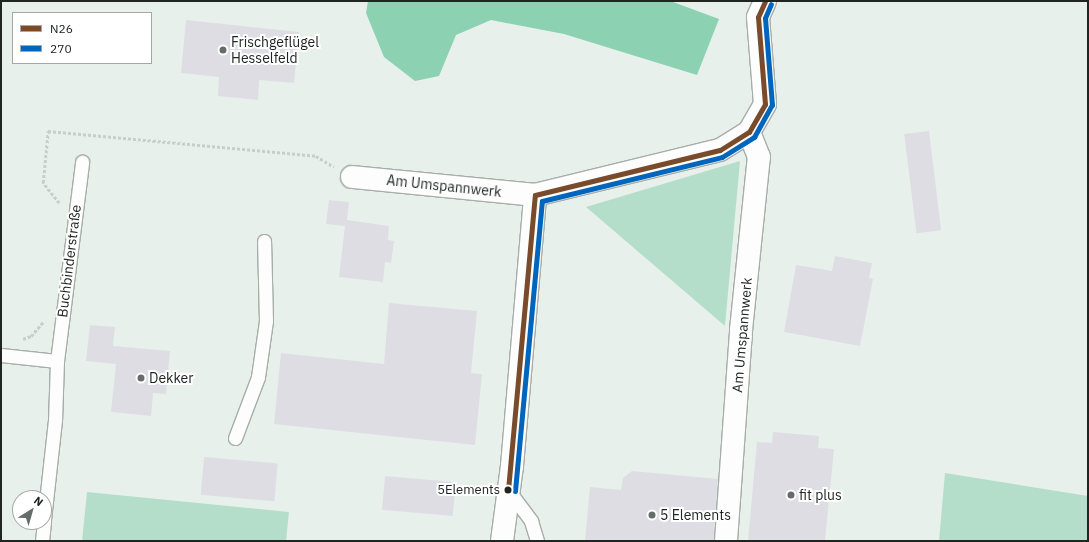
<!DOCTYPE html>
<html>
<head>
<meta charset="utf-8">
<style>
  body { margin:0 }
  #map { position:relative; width:1089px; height:542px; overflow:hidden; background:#e8f0ec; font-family:"IBM Plex Sans",sans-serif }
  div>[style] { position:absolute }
  .green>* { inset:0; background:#b5deca }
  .water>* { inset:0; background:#8cd1b1 }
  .building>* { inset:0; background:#dedde4; transform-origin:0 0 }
  .path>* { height:2.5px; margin-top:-1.25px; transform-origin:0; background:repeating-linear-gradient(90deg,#cacecb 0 3px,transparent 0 5px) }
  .roads { filter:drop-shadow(1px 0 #a7ada9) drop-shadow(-1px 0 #a7ada9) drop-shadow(0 1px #a7ada9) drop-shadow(0 -1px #a7ada9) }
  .service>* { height:13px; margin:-6.5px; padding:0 6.5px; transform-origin:6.5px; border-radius:6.5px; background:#fcfdfc }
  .minor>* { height:22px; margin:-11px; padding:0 11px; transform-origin:11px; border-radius:11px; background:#fcfdfc }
  .bus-1>* { height:5px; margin:-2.5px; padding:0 2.5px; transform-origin:2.5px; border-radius:2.5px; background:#7a4b2a }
  .bus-2>* { height:5px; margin:-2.5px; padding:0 2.5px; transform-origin:2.5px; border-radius:2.5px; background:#0065bd }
  .dots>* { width:11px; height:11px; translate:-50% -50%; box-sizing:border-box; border:2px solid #fff; border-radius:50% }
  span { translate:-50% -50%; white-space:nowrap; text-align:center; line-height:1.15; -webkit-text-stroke:4px #fff; paint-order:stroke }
  .bus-label { font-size:13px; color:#202522 }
  .right { translate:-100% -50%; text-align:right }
  .poi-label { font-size:14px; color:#202522 }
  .left { translate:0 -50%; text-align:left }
  .street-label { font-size:14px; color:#202522 }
  .frame { position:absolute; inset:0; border:2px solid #202522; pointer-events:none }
  .legend { position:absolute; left:12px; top:12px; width:140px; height:52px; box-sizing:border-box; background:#fff; border:1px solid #a6a8a7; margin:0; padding:5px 7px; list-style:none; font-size:12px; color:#202522 }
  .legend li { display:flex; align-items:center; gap:8px; height:20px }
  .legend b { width:20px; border:1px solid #a6a8a7 }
  .north { position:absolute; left:12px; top:490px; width:40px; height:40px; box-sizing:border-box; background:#fff; border:1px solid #a6a8a7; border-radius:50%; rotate:37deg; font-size:11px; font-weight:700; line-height:16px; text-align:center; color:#202522 }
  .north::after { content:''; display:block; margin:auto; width:14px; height:18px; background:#666c69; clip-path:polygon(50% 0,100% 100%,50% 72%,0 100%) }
</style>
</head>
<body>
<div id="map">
  <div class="green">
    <i style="clip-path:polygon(740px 161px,725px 326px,586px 207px)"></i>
    <i style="clip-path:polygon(945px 473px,1088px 496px,1088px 541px,939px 541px)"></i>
    <i style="clip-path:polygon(87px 492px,289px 512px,286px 541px,82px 541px)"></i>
  </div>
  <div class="water">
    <i style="clip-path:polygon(368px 1px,673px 2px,719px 19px,697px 75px,564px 34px,491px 20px,456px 35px,439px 76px,415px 81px,384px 57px,366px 13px)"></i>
  </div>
  <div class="building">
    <i style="clip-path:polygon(186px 20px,299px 32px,294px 83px,259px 80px,258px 100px,218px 96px,219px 77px,181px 73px)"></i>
    <i style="left:929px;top:131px;width:100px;height:25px;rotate:83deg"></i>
    <i style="clip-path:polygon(329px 200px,349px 202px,347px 220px,389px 226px,388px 240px,394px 241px,391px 263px,385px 262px,383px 282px,339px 277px,345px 226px,326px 224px)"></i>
    <i style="clip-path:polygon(835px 256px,872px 263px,869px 278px,873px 279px,860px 346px,784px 332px,796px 265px,832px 271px)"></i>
    <i style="clip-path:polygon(389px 303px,477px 311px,471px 373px,482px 374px,475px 445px,274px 424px,281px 353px,384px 364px)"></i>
    <i style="clip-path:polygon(90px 325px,115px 327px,113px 346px,170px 351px,166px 394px,153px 393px,151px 416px,111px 412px,116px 364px,86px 361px)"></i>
    <i style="clip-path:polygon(773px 432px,819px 436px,818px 448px,834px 449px,825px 541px,748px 541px,757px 442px,772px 443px)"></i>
    <i style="left:204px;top:457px;width:74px;height:38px;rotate:5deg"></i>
    <i style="clip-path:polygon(632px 471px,718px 479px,714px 541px,585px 541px,590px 487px,621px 490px,623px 478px)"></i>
    <i style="left:385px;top:476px;width:71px;height:34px;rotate:5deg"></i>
  </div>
  <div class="path">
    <i style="left:59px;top:203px;width:26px;rotate:-129deg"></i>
    <i style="left:43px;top:183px;width:52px;rotate:-84.5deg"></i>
    <i style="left:48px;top:131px;width:269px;rotate:5.3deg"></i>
    <i style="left:316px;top:156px;width:21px;rotate:31deg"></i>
    <i style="left:23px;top:339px;width:9px;rotate:-21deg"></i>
    <i style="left:31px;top:336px;width:18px;rotate:-49deg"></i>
  </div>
  <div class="roads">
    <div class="service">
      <i style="left:1px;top:355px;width:56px;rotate:6.1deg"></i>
      <i style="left:57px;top:361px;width:59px;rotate:91.9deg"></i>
      <i style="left:55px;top:420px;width:101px;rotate:96.3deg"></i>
      <i style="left:57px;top:361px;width:201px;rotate:-82.8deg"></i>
      <i style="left:235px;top:438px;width:65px;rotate:-69.3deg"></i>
      <i style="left:258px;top:377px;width:57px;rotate:-81.9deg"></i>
      <i style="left:266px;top:321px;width:80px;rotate:-91.4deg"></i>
      <i style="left:508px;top:490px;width:39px;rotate:53deg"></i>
      <i style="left:531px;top:521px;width:21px;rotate:73deg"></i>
      <i style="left:42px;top:541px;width:19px;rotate:-84deg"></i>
    </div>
    <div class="minor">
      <i style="left:352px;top:177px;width:184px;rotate:5.6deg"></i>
      <i style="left:502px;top:541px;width:76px;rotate:-82.4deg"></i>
      <i style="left:512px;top:466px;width:272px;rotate:-85.1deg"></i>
      <i style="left:535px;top:195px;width:190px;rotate:-13.7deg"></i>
      <i style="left:720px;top:150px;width:34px;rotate:-32deg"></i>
      <i style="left:749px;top:132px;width:32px;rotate:-60deg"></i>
      <i style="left:765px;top:104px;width:87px;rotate:-94.6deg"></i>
      <i style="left:758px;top:17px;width:17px;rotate:-66deg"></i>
      <i style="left:726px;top:541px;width:212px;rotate:-85.9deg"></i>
      <i style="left:741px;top:330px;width:174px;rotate:-84.1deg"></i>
      <i style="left:759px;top:157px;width:27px;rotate:-112deg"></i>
    </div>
  </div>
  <div class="bus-1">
    <i style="left:508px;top:490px;width:296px;rotate:-84.8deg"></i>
    <i style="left:535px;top:195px;width:190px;rotate:-13.7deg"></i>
    <i style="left:720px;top:150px;width:34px;rotate:-32deg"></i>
    <i style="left:749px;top:132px;width:32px;rotate:-60deg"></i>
    <i style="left:765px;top:104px;width:87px;rotate:-94.6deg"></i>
    <i style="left:758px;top:17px;width:17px;rotate:-66deg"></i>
  </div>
  <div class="bus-2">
    <i style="left:515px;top:491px;width:291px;rotate:-84.7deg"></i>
    <i style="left:542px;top:201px;width:185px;rotate:-13.7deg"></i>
    <i style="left:722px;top:157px;width:38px;rotate:-32deg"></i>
    <i style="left:754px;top:137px;width:37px;rotate:-61deg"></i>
    <i style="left:772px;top:105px;width:87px;rotate:-94.6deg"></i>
    <i style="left:765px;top:18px;width:15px;rotate:-67deg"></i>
  </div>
  <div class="dots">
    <i style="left:223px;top:50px;background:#666c69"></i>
    <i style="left:141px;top:378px;background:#666c69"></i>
    <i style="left:508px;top:490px;background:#202522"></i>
    <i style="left:791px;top:495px;background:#666c69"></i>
    <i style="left:652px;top:515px;background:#666c69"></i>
  </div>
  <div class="bus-label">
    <span class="right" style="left:500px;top:490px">5Elements</span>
  </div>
  <div class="poi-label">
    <span class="left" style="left:231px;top:50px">Frischgeflügel<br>Hesselfeld</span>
    <span class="left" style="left:149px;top:378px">Dekker</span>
    <span class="left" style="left:799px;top:495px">fit plus</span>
    <span class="left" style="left:660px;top:515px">5 Elements</span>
  </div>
  <div class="street-label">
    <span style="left:444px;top:186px;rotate:6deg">Am Umspannwerk</span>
    <span style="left:69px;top:261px;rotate:-83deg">Buchbinderstraße</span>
    <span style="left:742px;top:335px;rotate:-85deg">Am Umspannwerk</span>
  </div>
  <div class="frame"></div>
  <ul class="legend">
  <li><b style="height:5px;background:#7a4b2a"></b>N26</li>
  <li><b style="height:5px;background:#0065bd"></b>270</li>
  </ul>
  <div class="north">N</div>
</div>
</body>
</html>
